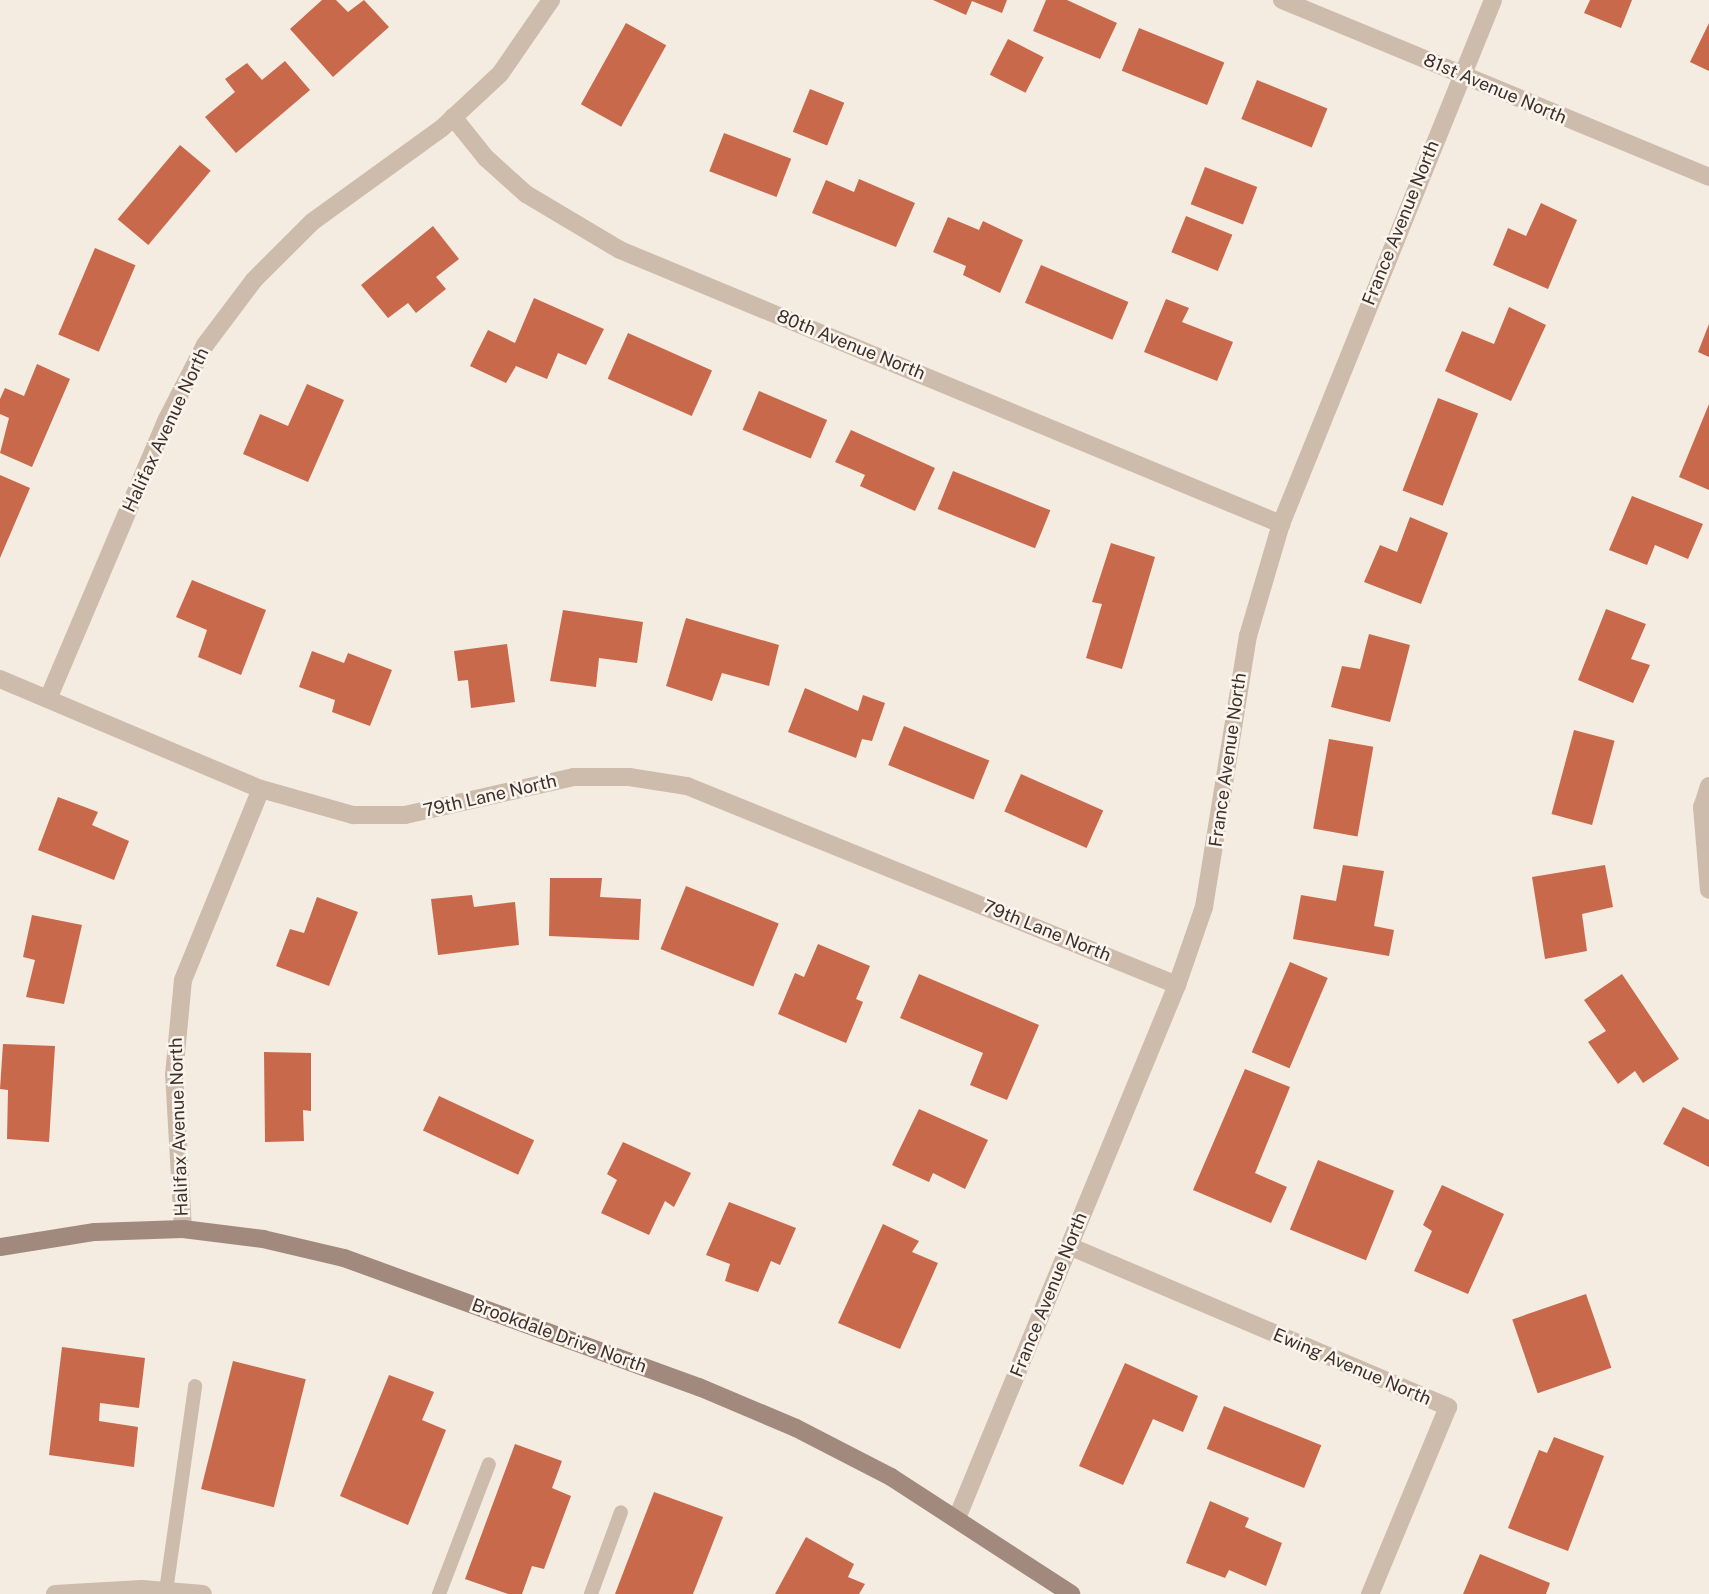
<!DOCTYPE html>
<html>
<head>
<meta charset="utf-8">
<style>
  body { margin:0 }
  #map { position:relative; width:1709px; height:1594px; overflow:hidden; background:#f4ebe1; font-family:"Public Sans",sans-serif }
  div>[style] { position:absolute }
  .building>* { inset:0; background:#c8694b; transform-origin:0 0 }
  .lane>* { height:14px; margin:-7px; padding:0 7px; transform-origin:7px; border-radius:7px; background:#cdbbac }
  .street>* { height:18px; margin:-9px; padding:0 9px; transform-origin:9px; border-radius:9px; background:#cdbbac }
  .secondary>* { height:18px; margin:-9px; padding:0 9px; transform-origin:9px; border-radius:9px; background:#a18a7d }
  span { translate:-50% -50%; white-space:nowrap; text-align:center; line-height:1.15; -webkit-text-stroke:5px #fbf5ee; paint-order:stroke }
  .street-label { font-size:18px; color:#3b302b }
</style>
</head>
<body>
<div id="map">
  <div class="building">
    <i style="clip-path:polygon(322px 0,336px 0,348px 12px,364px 0,389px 27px,333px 77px,290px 29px)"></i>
    <i style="clip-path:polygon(933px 0,1007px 0,1002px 13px,972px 1px,966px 15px)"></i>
    <i style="clip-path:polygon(1046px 0,1067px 0,1117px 23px,1100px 59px,1033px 31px)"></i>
    <i style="clip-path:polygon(1590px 0,1632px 0,1621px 28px,1584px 13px)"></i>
    <i style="left:626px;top:23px;width:46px;height:93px;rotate:29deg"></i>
    <i style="clip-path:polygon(1709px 23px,1709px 71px,1690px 62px)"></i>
    <i style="left:1139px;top:28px;width:92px;height:46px;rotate:22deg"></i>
    <i style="left:1008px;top:39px;width:40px;height:40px;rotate:27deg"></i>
    <i style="clip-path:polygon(285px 61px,310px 90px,236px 153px,205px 117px,235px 92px,225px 79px,247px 63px,262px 80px)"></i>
    <i style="left:1257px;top:80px;width:76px;height:42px;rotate:22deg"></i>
    <i style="left:810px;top:89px;width:37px;height:46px;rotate:22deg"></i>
    <i style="left:724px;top:133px;width:72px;height:41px;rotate:21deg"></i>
    <i style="left:180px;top:145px;width:40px;height:97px;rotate:40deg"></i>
    <i style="left:1205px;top:167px;width:56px;height:40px;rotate:21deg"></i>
    <i style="clip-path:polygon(859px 179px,915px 203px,896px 247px,812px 213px,826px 180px,854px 192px)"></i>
    <i style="clip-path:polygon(1541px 203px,1577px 220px,1548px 289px,1493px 265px,1508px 228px,1526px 236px)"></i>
    <i style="left:1186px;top:216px;width:50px;height:39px;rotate:22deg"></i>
    <i style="clip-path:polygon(948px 217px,979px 230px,983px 221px,1023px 240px,1000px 293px,963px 275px,966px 266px,933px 252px)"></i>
    <i style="clip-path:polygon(433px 226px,459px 259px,436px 277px,446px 289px,416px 313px,408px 303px,388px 318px,361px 285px)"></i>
    <i style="left:95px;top:248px;width:44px;height:94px;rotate:23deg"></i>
    <i style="left:1041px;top:265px;width:95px;height:41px;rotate:23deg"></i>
    <i style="clip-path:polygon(534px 298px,604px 329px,586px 365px,558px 353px,547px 379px,516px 366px,506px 383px,470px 366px,488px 330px,515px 343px)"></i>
    <i style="clip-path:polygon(1166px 299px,1189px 308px,1182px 322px,1233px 342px,1217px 381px,1144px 352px)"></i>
    <i style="clip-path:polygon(1509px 307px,1546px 325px,1511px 401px,1445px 371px,1462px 331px,1494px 344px)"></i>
    <i style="clip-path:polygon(1709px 324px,1709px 357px,1698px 352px)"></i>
    <i style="left:628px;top:333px;width:92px;height:50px;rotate:24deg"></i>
    <i style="clip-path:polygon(37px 364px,70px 379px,32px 467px,0 453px,9px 418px,0 414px,0 399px,5px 388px,24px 396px)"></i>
    <i style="clip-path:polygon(307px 384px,344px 400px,308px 482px,243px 454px,260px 414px,288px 426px)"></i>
    <i style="left:759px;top:391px;width:74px;height:42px;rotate:23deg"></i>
    <i style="left:1438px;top:398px;width:43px;height:99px;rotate:21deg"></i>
    <i style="clip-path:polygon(1709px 404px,1709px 490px,1679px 477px)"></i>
    <i style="clip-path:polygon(851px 430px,935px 468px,915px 511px,860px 486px,865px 475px,835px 462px)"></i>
    <i style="left:953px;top:471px;width:105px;height:41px;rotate:22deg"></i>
    <i style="clip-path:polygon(0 475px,30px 488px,0 558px)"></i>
    <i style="clip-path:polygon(1632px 496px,1703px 524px,1688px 559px,1655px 545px,1647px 565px,1609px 550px)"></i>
    <i style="clip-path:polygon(1410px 517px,1448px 533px,1421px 604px,1364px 582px,1380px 545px,1397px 552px)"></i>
    <i style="clip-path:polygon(1111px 543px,1155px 557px,1122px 669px,1086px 658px,1102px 604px,1092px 602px)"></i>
    <i style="clip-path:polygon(192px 580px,266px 610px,241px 675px,198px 657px,207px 630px,176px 617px)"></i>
    <i style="clip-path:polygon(1606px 609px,1646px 624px,1631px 659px,1650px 665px,1633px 703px,1578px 680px)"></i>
    <i style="clip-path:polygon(563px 610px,643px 622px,637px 663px,599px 658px,596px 687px,550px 681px)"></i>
    <i style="clip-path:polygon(686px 618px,779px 645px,769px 686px,722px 673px,712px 701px,666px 686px)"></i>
    <i style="clip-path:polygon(1369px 634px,1410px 645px,1390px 722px,1331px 707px,1342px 666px,1360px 669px)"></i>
    <i style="clip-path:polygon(507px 644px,515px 702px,471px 708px,468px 680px,458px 681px,454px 651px)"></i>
    <i style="clip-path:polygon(312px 651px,344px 663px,348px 653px,392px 670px,370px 726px,332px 712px,335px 700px,299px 687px)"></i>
    <i style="clip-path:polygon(805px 688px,858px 711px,863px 695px,885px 703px,872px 741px,862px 739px,856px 758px,788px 732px)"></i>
    <i style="left:904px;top:726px;width:92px;height:42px;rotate:22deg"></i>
    <i style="left:1574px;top:730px;width:42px;height:87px;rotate:15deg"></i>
    <i style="left:1329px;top:739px;width:45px;height:91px;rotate:10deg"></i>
    <i style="left:1021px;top:774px;width:90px;height:41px;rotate:24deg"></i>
    <i style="clip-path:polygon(58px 797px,98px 812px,92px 825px,129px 841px,114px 880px,38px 850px)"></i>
    <i style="clip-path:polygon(1343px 865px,1384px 871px,1374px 926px,1394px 930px,1389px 956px,1293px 939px,1301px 895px,1336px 901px)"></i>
    <i style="clip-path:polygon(1605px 865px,1613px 907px,1582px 914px,1587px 951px,1545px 959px,1532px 877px)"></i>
    <i style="clip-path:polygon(550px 878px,602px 878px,600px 897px,641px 899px,639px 940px,549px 936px)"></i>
    <i style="left:686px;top:886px;width:100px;height:68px;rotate:22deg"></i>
    <i style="clip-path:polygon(472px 895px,474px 907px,515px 902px,519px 945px,438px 955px,431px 899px)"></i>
    <i style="clip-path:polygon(317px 897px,358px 912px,329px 986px,276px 966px,290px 929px,304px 933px)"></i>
    <i style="clip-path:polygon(32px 915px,82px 925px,64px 1004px,26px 997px,35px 960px,23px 957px)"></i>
    <i style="clip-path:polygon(818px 944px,870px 966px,856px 999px,863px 1002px,846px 1043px,778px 1014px,795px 973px,804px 977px)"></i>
    <i style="left:1290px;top:962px;width:41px;height:98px;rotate:23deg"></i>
    <i style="clip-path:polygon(919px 974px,1039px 1025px,1007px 1100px,970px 1085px,983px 1053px,900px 1018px)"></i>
    <i style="clip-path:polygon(1622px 974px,1679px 1059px,1643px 1083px,1635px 1071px,1618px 1084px,1588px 1042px,1606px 1031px,1584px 1000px)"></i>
    <i style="clip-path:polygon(3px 1044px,55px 1046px,49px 1142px,7px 1139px,8px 1090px,0 1089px)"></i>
    <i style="clip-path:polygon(264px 1052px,311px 1053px,311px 1111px,303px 1110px,304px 1141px,265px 1142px)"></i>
    <i style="clip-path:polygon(1245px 1069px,1290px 1087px,1255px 1173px,1287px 1187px,1271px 1223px,1193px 1190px)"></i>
    <i style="left:439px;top:1096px;width:105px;height:38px;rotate:25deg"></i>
    <i style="clip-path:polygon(1683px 1107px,1709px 1120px,1709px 1167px,1663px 1144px)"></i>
    <i style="clip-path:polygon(919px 1109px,988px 1140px,965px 1189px,933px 1173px,929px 1182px,892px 1165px)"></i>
    <i style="clip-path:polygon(623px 1142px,691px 1173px,674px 1207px,665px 1201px,649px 1235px,601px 1213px,617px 1180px,607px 1174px)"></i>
    <i style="left:1318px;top:1160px;width:82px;height:75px;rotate:22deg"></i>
    <i style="clip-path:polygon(1442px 1185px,1504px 1214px,1468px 1294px,1414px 1271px,1432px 1231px,1423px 1225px)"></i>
    <i style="clip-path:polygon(729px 1202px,796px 1228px,780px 1265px,771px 1261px,758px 1292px,725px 1281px,730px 1264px,706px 1255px)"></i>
    <i style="clip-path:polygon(883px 1224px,919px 1241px,912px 1252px,938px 1263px,900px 1349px,838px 1323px)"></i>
    <i style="left:1586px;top:1294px;width:78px;height:78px;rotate:71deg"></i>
    <i style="clip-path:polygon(62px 1347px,145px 1358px,139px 1408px,100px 1403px,99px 1421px,138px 1427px,134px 1467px,49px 1455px)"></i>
    <i style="left:233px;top:1361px;width:75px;height:132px;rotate:14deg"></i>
    <i style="clip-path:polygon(1125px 1363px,1198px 1396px,1183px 1432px,1153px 1419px,1123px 1485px,1079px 1466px)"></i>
    <i style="clip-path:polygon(389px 1375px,434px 1392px,422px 1420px,446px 1430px,408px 1525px,340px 1496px)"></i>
    <i style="left:1224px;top:1406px;width:105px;height:46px;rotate:22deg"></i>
    <i style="clip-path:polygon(1554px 1437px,1604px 1456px,1568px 1551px,1508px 1528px,1539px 1450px,1547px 1453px)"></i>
    <i style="clip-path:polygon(515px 1444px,562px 1461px,552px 1488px,571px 1496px,544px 1569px,532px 1566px,522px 1594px,508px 1594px,465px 1579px)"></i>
    <i style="clip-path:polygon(654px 1492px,723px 1517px,693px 1594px,615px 1594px)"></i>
    <i style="clip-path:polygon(1210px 1501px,1249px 1518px,1245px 1527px,1282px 1543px,1266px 1586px,1229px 1570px,1225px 1578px,1186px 1563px)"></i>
    <i style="clip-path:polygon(806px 1537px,854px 1564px,848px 1577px,865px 1584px,859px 1594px,775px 1594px)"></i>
    <i style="clip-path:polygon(1480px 1554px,1550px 1583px,1546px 1594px,1463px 1594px)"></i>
  </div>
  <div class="lane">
    <i style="left:166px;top:1591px;width:207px;rotate:-81.9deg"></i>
    <i style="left:439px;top:1594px;width:139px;rotate:-69deg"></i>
    <i style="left:591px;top:1594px;width:87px;rotate:-69.9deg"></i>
  </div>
  <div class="street">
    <i style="left:1282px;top:0;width:462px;rotate:22.5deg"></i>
    <i style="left:453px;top:117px;width:53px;rotate:51.2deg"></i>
    <i style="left:486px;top:158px;width:54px;rotate:42deg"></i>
    <i style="left:526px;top:194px;width:109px;rotate:30.8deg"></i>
    <i style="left:620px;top:250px;width:716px;rotate:22.52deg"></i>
    <i style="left:0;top:679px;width:283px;rotate:22.9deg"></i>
    <i style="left:261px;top:789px;width:96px;rotate:15.8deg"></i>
    <i style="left:353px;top:815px;width:52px"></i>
    <i style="left:405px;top:815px;width:172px;rotate:-12.7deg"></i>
    <i style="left:573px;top:777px;width:56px"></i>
    <i style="left:629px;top:777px;width:59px;rotate:8.8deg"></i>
    <i style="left:687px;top:786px;width:529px;rotate:22.1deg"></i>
    <i style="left:48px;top:699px;width:304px;rotate:-67deg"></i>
    <i style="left:167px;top:419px;width:83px;rotate:-62.8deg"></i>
    <i style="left:205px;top:345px;width:81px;rotate:-53deg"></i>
    <i style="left:254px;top:280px;width:82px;rotate:-45deg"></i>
    <i style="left:312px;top:222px;width:160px;rotate:-35.9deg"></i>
    <i style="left:442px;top:128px;width:79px;rotate:-43deg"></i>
    <i style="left:500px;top:74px;width:90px;rotate:-55.4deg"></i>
    <i style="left:1709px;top:786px;width:22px;rotate:108deg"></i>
    <i style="left:1702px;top:807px;width:83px;rotate:85.2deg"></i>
    <i style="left:183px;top:1229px;width:154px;rotate:-93.3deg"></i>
    <i style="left:174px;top:1075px;width:95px;rotate:-84.6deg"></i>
    <i style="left:183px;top:980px;width:206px;rotate:-67.8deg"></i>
    <i style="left:1069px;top:1246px;width:412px;rotate:23deg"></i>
    <i style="left:1448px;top:1407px;width:203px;rotate:112.6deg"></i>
    <i style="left:957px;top:1518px;width:577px;rotate:-67.57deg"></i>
    <i style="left:1177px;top:985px;width:83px;rotate:-70.9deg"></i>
    <i style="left:1204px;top:907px;width:275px;rotate:-80.8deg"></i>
    <i style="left:1248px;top:636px;width:117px;rotate:-73.6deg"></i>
    <i style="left:1281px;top:524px;width:565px;rotate:-67.97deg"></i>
    <i style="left:55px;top:1594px;width:87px;rotate:-3.3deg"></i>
    <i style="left:142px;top:1589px;width:61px;rotate:4.7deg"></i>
  </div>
  <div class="secondary">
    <i style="left:0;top:1247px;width:96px;rotate:-9deg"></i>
    <i style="left:95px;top:1232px;width:88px;rotate:-2deg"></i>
    <i style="left:183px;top:1229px;width:81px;rotate:7.1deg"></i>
    <i style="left:263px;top:1239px;width:83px;rotate:13.2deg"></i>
    <i style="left:344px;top:1258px;width:378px;rotate:20deg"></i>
    <i style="left:699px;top:1387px;width:105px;rotate:22.9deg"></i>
    <i style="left:796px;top:1428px;width:107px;rotate:27.3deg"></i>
    <i style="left:891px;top:1477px;width:215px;rotate:33deg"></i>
  </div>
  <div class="street-label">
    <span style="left:1495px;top:89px;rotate:23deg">81st Avenue North</span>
    <span style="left:1401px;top:223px;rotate:-68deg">France Avenue North</span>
    <span style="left:851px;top:345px;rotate:22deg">80th Avenue North</span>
    <span style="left:166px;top:430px;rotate:-65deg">Halifax Avenue North</span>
    <span style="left:1228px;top:760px;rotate:-82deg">France Avenue North</span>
    <span style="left:490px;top:796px;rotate:-13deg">79th Lane North</span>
    <span style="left:1047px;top:931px;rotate:22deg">79th Lane North</span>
    <span style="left:179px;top:1127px;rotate:-92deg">Halifax Avenue North</span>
    <span style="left:1049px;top:1295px;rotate:-68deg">France Avenue North</span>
    <span style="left:559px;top:1336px;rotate:20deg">Brookdale Drive North</span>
    <span style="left:1352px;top:1367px;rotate:23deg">Ewing Avenue North</span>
  </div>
</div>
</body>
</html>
